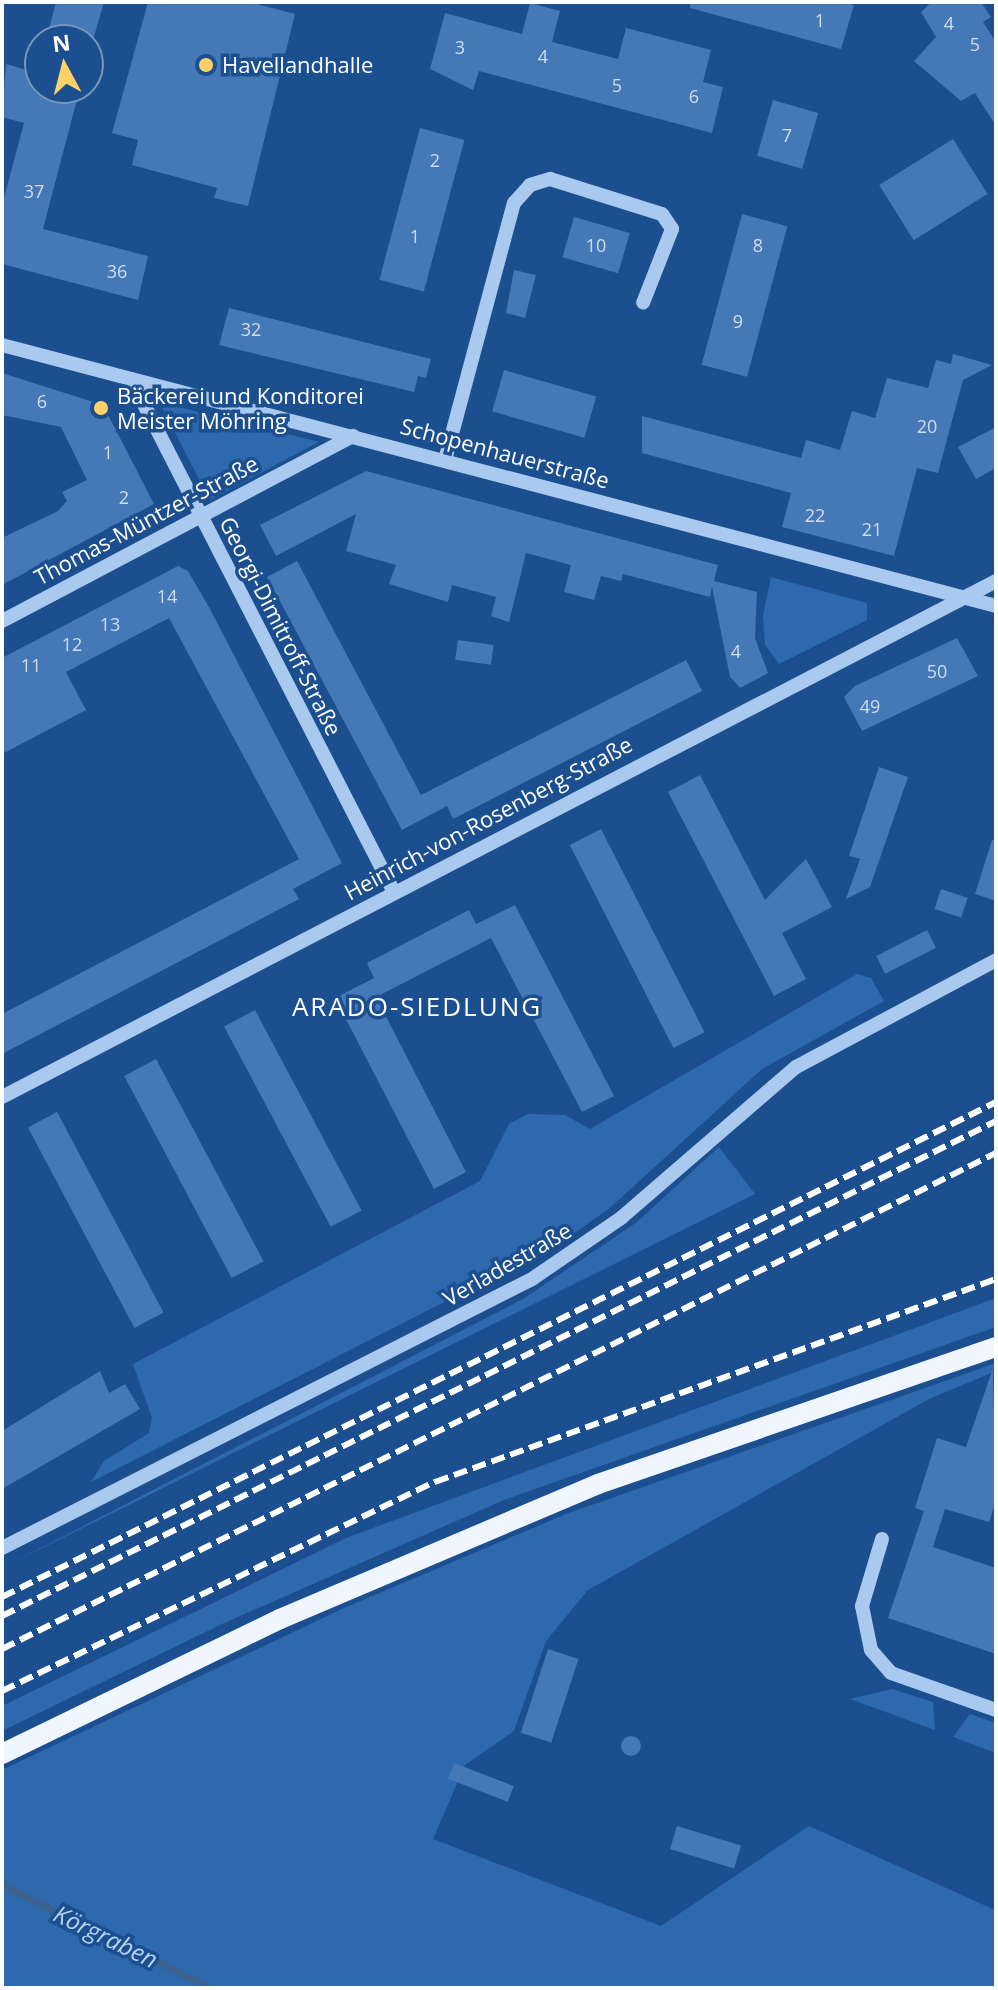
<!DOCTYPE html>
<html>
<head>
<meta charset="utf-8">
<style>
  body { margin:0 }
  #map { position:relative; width:998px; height:1990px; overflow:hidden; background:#1b4f8f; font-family:"Open Sans",sans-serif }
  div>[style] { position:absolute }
  .green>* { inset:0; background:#2e69ad }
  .stream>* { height:7px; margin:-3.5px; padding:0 3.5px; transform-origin:3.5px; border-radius:3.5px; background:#3c6290 }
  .building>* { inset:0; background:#4478b7; transform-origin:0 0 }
  .round { border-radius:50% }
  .minor>* { height:14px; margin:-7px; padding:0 7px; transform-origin:7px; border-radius:7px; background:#a9c9ee }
  .major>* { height:20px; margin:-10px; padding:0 10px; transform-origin:10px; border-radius:10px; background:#f0f6ff }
  .rail>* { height:6px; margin-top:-3px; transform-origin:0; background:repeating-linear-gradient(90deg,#fff 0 14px,transparent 0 20px) }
  .dots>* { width:22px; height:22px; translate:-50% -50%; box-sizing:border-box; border:4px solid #1b4f8f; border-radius:50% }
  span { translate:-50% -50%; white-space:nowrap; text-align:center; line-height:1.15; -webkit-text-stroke:7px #1b4f8f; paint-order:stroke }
  .number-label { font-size:18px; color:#d0dded }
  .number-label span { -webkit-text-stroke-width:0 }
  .poi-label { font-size:22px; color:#fff }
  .left { translate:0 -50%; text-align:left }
  .street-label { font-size:22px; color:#fff }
  .water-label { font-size:24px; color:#b5d3f5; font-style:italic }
  .quarter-label { font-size:26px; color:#fff; letter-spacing:2px }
  .frame { position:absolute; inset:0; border:4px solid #fff; pointer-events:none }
  .north { position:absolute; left:24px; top:24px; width:80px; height:80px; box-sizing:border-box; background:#1b4f8f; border:2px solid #7695bc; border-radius:50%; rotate:353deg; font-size:22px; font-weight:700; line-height:32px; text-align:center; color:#fff }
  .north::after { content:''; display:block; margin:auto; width:28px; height:36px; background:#ffd166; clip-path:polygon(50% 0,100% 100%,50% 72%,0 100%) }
</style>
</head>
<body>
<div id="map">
  <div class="green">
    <i style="clip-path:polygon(159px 402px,319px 442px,210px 500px)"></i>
    <i style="clip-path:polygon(771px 577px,867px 603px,867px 620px,779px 664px,765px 645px,763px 616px)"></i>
    <i style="clip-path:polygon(857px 974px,871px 978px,884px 1001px,762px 1069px,610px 1208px,560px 1243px,91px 1482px,104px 1461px,149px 1433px,152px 1418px,133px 1364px,480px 1181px,509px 1124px,528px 1114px,565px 1115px,590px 1129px)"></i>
    <i style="clip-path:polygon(719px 1147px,755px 1194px,2px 1568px,523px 1299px,637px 1222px)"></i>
    <i style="clip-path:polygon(996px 1298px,996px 1327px,504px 1500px,222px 1624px,2px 1731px,2px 1706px,346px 1538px)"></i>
    <i style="clip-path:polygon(996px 1363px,996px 1371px,929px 1399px,588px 1590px,546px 1641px,514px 1731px,465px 1765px,433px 1839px,661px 1926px,809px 1826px,995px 1910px,996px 1988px,2px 1988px,2px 1770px,344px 1608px,566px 1514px)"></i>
    <i style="clip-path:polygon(892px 1689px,933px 1702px,935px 1730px,850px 1699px)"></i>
    <i style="clip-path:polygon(970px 1714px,996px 1723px,996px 1753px,953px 1737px)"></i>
  </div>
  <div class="stream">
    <i style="left:2px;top:1885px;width:232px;rotate:26.3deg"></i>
  </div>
  <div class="building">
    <i style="clip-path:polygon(56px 2px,104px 2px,93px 40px,46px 40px)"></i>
    <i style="clip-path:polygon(148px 2px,249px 2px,295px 14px,248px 206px,214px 198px,217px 188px,132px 165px,138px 140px,112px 133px)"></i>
    <i style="clip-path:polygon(690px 2px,843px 2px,854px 5px,841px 49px,690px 8px)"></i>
    <i style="clip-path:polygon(932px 2px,981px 2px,991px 17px,983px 22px,996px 42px,996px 126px,975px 93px,961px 101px,914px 61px,936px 37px,921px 12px)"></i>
    <i style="clip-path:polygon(530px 3px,560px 11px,552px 42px,618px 59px,626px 28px,711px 50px,703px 82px,723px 87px,712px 133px,479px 71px,473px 90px,430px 69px,445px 13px,522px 34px)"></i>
    <i style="clip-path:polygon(6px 64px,40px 74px,40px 88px,80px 88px,43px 229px,148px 256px,138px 300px,2px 264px,2px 205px,24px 123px,2px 117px)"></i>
    <i style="left:773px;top:100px;width:47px;height:58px;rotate:16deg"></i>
    <i style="left:420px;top:128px;width:46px;height:157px;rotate:15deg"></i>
    <i style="left:953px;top:139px;width:65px;height:87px;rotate:58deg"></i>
    <i style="left:742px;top:214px;width:47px;height:156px;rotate:15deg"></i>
    <i style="left:574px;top:217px;width:58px;height:42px;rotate:16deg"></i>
    <i style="clip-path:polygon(514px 270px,536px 275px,525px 318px,506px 313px)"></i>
    <i style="clip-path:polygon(229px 308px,431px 359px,426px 378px,418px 376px,414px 392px,219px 345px)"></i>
    <i style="clip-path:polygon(953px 354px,992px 365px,963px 380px,938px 473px,917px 468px,894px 556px,782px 527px,791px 493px,642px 453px,642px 416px,801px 458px,806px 440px,840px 450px,852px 411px,875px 418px,887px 378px,928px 388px,936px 360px,951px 364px)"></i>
    <i style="left:504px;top:370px;width:96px;height:43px;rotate:16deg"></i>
    <i style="clip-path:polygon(2px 373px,103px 405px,154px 504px,2px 585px,2px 538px,58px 511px,67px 501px,62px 492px,87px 480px,61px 427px,2px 415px)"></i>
    <i style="clip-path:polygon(996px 427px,996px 468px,976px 479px,958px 447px)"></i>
    <i style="clip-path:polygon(366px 471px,718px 565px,714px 581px,757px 592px,755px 638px,768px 673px,740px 688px,730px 677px,712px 587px,710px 597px,623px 574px,621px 581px,601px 576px,594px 600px,564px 592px,571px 565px,526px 553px,509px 622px,491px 616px,496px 597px,452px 585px,448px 602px,389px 584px,396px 565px,346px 551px,356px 514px,276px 556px,260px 525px)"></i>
    <i style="clip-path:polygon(297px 561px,421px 795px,686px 660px,702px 691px,453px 819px,447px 806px,402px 830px,267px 577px)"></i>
    <i style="clip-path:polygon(178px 566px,188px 571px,210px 609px,342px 863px,293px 889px,299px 899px,2px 1054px,2px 1014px,299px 859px,169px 618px,66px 672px,86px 710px,2px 754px,2px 658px)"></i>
    <i style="clip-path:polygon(957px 638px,978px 676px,862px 731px,844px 697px,855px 686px)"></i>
    <i style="left:458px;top:640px;width:36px;height:20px;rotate:8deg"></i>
    <i style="clip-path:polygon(879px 767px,908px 777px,870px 887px,846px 899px,860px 859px,849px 856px)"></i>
    <i style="clip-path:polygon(700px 775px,765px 900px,806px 859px,832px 907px,782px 933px,806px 979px,774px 996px,668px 792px)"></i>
    <i style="left:601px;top:829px;width:228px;height:35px;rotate:63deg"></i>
    <i style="clip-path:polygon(992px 840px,996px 841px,996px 901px,975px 894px)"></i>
    <i style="left:941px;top:889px;width:28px;height:21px;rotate:18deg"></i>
    <i style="clip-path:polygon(515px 905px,614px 1096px,582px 1112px,491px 938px,376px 997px,466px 1172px,434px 1189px,335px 998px,374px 978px,367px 963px,469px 910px,476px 924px)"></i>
    <i style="left:927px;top:930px;width:20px;height:57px;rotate:63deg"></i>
    <i style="left:255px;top:1010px;width:227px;height:35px;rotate:62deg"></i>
    <i style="left:156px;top:1059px;width:229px;height:36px;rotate:62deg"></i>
    <i style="left:57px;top:1112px;width:227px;height:33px;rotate:62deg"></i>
    <i style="clip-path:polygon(993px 1368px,996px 1501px,989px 1522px,945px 1509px,933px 1547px,996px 1568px,996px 1654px,888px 1618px,924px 1511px,915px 1508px,937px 1438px,966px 1447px)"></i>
    <i style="clip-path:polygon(100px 1371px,109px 1393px,125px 1384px,140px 1409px,2px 1489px,2px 1431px)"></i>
    <i style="left:548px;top:1649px;width:32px;height:88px;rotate:18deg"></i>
    <i class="round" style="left:621px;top:1736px;width:20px;height:20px"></i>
    <i style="left:454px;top:1763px;width:64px;height:17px;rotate:21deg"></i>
    <i style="left:677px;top:1826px;width:67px;height:24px;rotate:17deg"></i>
  </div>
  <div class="minor">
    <i style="left:2px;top:345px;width:1028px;rotate:14.71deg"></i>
    <i style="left:131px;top:379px;width:576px;rotate:62.86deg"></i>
    <i style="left:445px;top:460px;width:266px;rotate:-75deg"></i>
    <i style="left:514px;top:203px;width:24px;rotate:-48deg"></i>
    <i style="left:530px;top:185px;width:21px;rotate:-17deg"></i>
    <i style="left:550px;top:179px;width:117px;rotate:17.4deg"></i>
    <i style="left:662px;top:214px;width:18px;rotate:56deg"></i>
    <i style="left:672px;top:229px;width:79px;rotate:111.4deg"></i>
    <i style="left:2px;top:621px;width:397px;rotate:-27.8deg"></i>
    <i style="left:2px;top:1097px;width:1120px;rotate:-27.43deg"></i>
    <i style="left:882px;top:1539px;width:70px;rotate:106.6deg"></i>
    <i style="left:862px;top:1606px;width:45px;rotate:78.4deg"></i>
    <i style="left:871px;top:1650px;width:30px;rotate:49deg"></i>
    <i style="left:891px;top:1673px;width:111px;rotate:19.4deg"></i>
    <i style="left:2px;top:1548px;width:594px;rotate:-26.91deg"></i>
    <i style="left:532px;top:1279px;width:108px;rotate:-34.4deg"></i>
    <i style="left:621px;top:1218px;width:231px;rotate:-40.8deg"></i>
    <i style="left:796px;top:1067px;width:227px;rotate:-28.1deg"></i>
  </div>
  <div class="major">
    <i style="left:2px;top:1754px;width:309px;rotate:-25.9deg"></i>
    <i style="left:280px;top:1619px;width:345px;rotate:-23deg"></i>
    <i style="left:598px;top:1484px;width:421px;rotate:-19deg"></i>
  </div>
  <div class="rail">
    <i style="left:2px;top:1597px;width:1110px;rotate:-26.47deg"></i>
    <i style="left:2px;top:1616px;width:1110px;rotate:-26.47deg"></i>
    <i style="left:2px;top:1649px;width:1111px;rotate:-26.52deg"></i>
    <i style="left:2px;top:1691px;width:481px;rotate:-25.8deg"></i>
    <i style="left:435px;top:1482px;width:597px;rotate:-19.89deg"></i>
  </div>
  <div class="dots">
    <i style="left:206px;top:65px;background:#ffd166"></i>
    <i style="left:101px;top:408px;background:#ffd166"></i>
  </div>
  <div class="number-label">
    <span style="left:820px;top:20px">1</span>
    <span style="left:949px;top:23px">4</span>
    <span style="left:975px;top:44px">5</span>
    <span style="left:460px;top:47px">3</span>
    <span style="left:543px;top:56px">4</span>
    <span style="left:617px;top:85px">5</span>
    <span style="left:694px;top:96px">6</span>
    <span style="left:787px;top:135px">7</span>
    <span style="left:435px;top:160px">2</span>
    <span style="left:34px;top:191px">37</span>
    <span style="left:415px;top:236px">1</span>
    <span style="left:596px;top:245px">10</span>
    <span style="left:758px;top:245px">8</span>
    <span style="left:117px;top:271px">36</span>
    <span style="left:738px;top:321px">9</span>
    <span style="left:251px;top:329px">32</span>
    <span style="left:42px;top:401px">6</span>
    <span style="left:927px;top:426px">20</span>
    <span style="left:108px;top:452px">1</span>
    <span style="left:124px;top:497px">2</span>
    <span style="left:815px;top:515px">22</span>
    <span style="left:872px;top:529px">21</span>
    <span style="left:167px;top:596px">14</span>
    <span style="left:110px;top:624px">13</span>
    <span style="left:72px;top:644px">12</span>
    <span style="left:736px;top:651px">4</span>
    <span style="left:31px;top:665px">11</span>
    <span style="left:937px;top:671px">50</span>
    <span style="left:870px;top:706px">49</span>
  </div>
  <div class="poi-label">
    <span class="left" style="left:222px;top:65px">Havellandhalle</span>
    <span class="left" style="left:117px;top:408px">Bäckerei und Konditorei<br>Meister Möhring</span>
  </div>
  <div class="street-label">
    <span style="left:505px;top:453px;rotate:15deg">Schopenhauerstraße</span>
    <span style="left:146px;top:520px;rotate:-28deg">Thomas-Müntzer-Straße</span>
    <span style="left:281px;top:626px;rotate:63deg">Georgi-Dimitroff-Straße</span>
    <span style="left:488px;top:818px;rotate:-28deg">Heinrich-von-Rosenberg-Straße</span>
    <span style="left:507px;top:1264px;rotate:-30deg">Verladestraße</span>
  </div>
  <div class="water-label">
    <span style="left:106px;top:1936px;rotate:26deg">Körgraben</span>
  </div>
  <div class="quarter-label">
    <span style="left:417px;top:1007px">ARADO-SIEDLUNG</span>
  </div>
  <div class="frame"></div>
  <div class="north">N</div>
</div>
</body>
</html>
